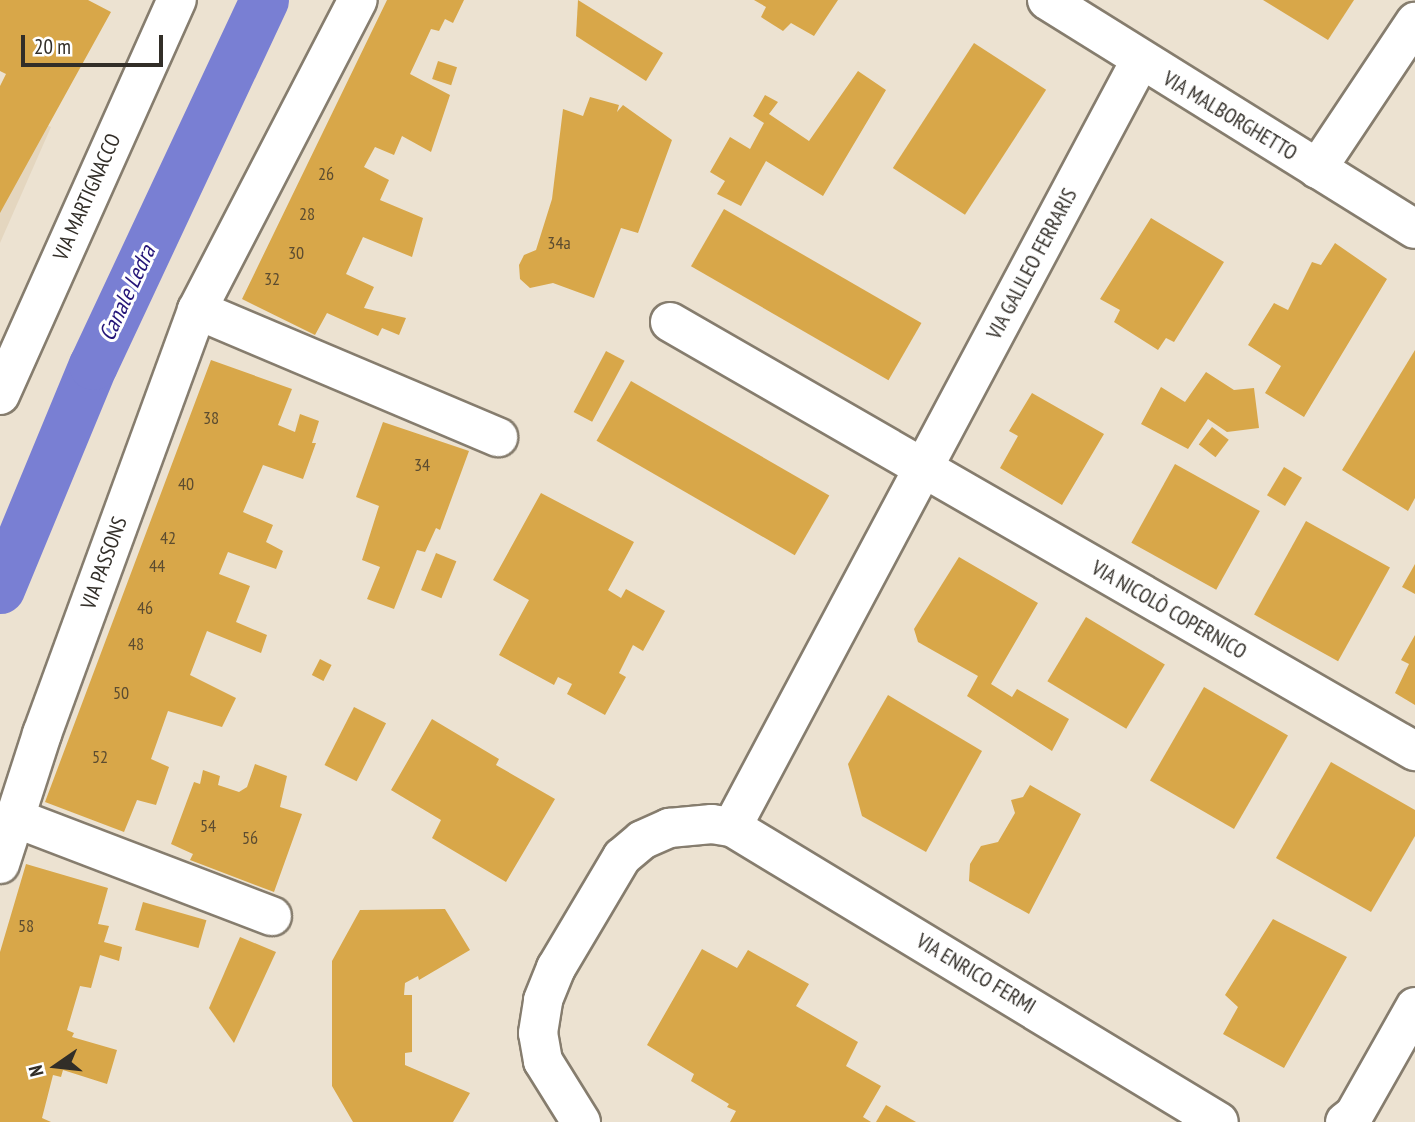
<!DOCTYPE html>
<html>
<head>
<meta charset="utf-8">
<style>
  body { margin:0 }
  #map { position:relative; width:1415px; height:1122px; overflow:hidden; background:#ece2d1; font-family:"PT Sans Narrow",sans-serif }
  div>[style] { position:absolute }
  .built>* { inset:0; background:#e4d6bf }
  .canal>* { height:49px; margin:-24.5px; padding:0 24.5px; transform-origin:24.5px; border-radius:24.5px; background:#797fd3 }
  .building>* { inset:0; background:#d8a749; transform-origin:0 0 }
  .roads { filter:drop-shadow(2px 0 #867d6e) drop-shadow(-2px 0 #867d6e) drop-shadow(0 2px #867d6e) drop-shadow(0 -2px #867d6e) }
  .minor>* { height:38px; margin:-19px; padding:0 19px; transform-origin:19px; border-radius:19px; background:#fff }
  .major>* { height:38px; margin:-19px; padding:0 19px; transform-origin:19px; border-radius:19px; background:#fff }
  span { translate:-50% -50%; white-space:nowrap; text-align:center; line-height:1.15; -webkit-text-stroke:6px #fff; paint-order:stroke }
  .number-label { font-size:18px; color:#5c4c30 }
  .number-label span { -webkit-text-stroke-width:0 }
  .street-label { font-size:21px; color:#322e28 }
  .water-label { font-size:23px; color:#251578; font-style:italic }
  .north { position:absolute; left:21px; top:1031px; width:70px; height:70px; -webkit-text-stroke:5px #fff; paint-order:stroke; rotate:256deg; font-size:19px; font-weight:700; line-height:28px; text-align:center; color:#322e28 }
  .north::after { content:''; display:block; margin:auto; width:24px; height:32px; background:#322e28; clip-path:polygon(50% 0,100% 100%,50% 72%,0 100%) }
  .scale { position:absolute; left:21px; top:35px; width:142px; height:32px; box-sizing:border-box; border:4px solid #322e28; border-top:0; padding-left:9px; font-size:21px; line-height:24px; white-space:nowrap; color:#322e28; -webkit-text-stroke:5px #fff; paint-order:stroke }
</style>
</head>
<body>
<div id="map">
  <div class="built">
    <i style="clip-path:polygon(0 102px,51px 127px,0 243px)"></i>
  </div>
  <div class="canal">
    <i style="left:0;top:589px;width:243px;rotate:-67.5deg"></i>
    <i style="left:93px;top:365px;width:403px;rotate:-64.9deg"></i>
  </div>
  <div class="building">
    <i style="clip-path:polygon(0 0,88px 0,111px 12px,0 213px,0 86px,6px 74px,0 71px)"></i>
    <i style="clip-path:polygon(387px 0,464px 0,453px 23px,445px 19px,439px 31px,431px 29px,410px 74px,450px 95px,431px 152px,402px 136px,394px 155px,375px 147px,364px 167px,389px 180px,380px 200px,423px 218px,412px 257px,363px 237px,346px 274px,374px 287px,364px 308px,406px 318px,399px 335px,382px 328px,378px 336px,327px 313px,315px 335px,242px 299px)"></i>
    <i style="clip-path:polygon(578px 0,663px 53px,646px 81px,576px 36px)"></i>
    <i style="clip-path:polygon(754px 0,838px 0,814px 36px,791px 23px,783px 31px,761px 17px,766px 7px)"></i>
    <i style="clip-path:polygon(1263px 0,1354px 0,1328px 40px)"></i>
    <i style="left:974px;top:43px;width:86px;height:149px;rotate:33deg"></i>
    <i style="left:438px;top:61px;width:20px;height:19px;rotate:18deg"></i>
    <i style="clip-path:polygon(858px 71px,886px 90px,823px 196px,766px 161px,741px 206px,717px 194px,725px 181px,710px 172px,730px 137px,750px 149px,764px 123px,753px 116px,765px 95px,778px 102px,769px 114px,809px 141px)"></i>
    <i style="clip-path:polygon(590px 97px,619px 105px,617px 112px,623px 105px,672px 140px,638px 233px,621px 228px,594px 298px,553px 283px,530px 288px,520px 279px,519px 265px,524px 255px,536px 250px,552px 199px,563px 109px,583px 116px)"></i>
    <i style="left:724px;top:209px;width:228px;height:66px;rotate:30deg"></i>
    <i style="clip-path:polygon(1151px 218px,1224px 262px,1174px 342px,1166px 338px,1158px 350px,1114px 322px,1120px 310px,1100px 299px)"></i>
    <i style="clip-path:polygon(1335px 243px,1387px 279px,1304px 417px,1265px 393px,1281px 366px,1248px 345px,1274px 303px,1288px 310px,1312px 262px,1321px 265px)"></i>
    <i style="clip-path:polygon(1415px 350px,1415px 498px,1408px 511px,1342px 470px)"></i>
    <i style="left:606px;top:351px;width:21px;height:69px;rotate:28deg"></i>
    <i style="clip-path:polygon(211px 360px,292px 389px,278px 425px,295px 432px,300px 414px,319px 421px,312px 443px,316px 443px,303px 479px,263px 465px,243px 512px,273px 525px,266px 542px,283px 551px,276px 569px,228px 552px,219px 574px,250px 586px,236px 622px,267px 635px,261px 653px,207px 631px,190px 675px,236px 698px,222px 727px,168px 711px,151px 759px,169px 767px,156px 805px,137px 800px,124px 832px,45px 802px)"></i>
    <i style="clip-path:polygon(1206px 372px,1234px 390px,1254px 388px,1259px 428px,1227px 432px,1208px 419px,1188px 449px,1141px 424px,1161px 387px,1185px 402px)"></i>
    <i style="left:631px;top:381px;width:229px;height:69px;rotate:30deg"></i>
    <i style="clip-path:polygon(1032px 393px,1104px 434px,1062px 505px,1000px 468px,1018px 436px,1009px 431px)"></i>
    <i style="clip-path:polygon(383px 422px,469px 451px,440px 530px,436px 528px,425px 552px,417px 550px,394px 609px,367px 599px,380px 567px,362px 560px,379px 506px,356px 497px)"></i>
    <i style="left:1212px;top:427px;width:21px;height:22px;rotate:37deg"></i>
    <i style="left:1175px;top:464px;width:97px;height:90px;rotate:29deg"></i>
    <i style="left:1284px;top:467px;width:21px;height:33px;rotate:31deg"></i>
    <i style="clip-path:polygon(541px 493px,634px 542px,608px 590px,621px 598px,626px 589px,665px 611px,643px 651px,633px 645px,619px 673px,626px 677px,605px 715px,567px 694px,572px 684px,558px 677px,554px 685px,499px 655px,529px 600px,493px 580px)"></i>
    <i style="left:1306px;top:521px;width:96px;height:107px;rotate:29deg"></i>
    <i style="left:436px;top:553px;width:22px;height:40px;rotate:22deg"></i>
    <i style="clip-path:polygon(959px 557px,1038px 603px,991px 684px,1012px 697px,1017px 689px,1069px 719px,1052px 751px,967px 696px,978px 676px,918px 642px,914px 629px)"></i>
    <i style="clip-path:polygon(1415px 564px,1415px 594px,1402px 587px)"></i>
    <i style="left:1086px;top:617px;width:92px;height:75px;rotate:31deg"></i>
    <i style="clip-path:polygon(1415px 635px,1415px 705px,1395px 693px,1409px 664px,1401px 660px)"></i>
    <i style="left:320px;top:659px;width:13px;height:18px;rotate:27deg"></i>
    <i style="left:1204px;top:687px;width:97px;height:108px;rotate:30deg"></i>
    <i style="clip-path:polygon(888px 695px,982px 751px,926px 852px,862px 816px,848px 764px)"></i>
    <i style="left:354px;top:707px;width:36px;height:65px;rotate:27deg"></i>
    <i style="clip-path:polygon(432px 719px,499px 759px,496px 765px,555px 799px,506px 882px,432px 838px,441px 820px,391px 790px)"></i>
    <i style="clip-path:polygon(1331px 762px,1415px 810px,1415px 836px,1371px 912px,1276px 858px)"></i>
    <i style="clip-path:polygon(255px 764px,287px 776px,280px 807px,302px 814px,274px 892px,190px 860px,193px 854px,171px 844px,194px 782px,200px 784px,203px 770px,220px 776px,218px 785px,239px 792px,247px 787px)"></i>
    <i style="clip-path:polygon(1030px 785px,1081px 814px,1029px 914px,969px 881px,970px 864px,981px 846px,998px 842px,1015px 813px,1011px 800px,1023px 797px)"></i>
    <i style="clip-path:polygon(26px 864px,108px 888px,98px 924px,109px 926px,104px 942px,122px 947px,119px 961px,100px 955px,91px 988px,80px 986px,67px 1030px,74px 1033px,72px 1037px,117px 1050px,107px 1084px,63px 1070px,61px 1077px,53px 1075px,42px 1118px,51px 1122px,0 1122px,0 952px)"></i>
    <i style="left:143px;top:902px;width:66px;height:29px;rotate:16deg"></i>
    <i style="clip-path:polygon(445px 909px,470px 950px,419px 980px,418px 976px,405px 983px,404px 995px,412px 995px,412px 1052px,405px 1053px,405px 1065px,470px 1093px,453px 1122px,353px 1122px,332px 1086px,332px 961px,360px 910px)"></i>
    <i style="clip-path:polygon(1273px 919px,1347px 957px,1284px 1068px,1223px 1034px,1238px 1007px,1225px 995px)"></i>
    <i style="clip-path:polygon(240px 937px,276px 952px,234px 1043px,209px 1008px)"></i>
    <i style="clip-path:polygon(702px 949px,737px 968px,748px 950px,809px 984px,796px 1006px,858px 1042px,846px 1066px,881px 1086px,863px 1117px,871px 1122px,730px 1122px,736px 1111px,727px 1107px,729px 1104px,691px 1081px,694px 1074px,647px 1045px)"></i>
    <i style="clip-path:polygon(886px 1105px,916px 1122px,876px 1122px)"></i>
  </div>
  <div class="roads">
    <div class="minor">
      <i style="left:1047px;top:0;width:433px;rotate:31.9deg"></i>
      <i style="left:1317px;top:169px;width:177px;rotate:-56.3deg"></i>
      <i style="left:197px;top:310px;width:327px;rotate:22.9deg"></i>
      <i style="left:670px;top:322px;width:860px;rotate:29.94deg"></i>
      <i style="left:15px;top:818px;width:275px;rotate:20.9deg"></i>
      <i style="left:732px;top:827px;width:868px;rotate:-61.96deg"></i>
      <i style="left:0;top:864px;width:137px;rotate:-72.1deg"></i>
      <i style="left:42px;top:734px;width:451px;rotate:-69.9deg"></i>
      <i style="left:197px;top:310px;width:349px;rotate:-62.6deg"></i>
      <i style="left:581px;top:1122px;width:72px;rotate:-121.9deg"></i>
      <i style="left:543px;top:1061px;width:28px;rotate:-100deg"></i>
      <i style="left:538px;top:1033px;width:33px;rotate:-81deg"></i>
      <i style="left:543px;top:1000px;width:35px;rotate:-68deg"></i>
      <i style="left:556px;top:968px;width:129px;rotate:-59.3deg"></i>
      <i style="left:622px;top:857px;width:26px;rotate:-40deg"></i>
      <i style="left:642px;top:840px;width:30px;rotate:-24deg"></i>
      <i style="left:669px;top:828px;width:43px;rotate:-5.3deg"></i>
      <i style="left:712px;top:824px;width:20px;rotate:9deg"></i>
      <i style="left:732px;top:827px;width:569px;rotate:31.21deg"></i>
      <i style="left:1345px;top:1122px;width:11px;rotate:-38deg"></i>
      <i style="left:1354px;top:1115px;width:124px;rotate:-60.5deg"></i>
    </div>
    <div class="major">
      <i style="left:0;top:395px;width:433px;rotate:-65.9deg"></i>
    </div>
  </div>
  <div class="number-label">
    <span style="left:326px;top:174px">26</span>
    <span style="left:307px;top:214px">28</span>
    <span style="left:559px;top:243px">34a</span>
    <span style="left:296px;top:253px">30</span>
    <span style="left:272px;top:279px">32</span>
    <span style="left:211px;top:418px">38</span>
    <span style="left:422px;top:465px">34</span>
    <span style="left:186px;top:484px">40</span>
    <span style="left:168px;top:538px">42</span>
    <span style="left:157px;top:566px">44</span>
    <span style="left:145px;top:608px">46</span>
    <span style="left:136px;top:644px">48</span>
    <span style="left:121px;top:693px">50</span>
    <span style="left:100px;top:757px">52</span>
    <span style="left:208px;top:826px">54</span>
    <span style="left:250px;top:838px">56</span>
    <span style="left:26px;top:926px">58</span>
  </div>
  <div class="street-label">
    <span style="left:1230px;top:116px;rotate:31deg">VIA MALBORGHETTO</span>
    <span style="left:87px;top:197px;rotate:-66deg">VIA MARTIGNACCO</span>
    <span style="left:1032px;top:264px;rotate:-62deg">VIA GALILEO FERRARIS</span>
    <span style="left:104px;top:563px;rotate:-70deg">VIA PASSONS</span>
    <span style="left:1169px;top:610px;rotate:30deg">VIA NICOLÒ COPERNICO</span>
    <span style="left:976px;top:974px;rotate:31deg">VIA ENRICO FERMI</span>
  </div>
  <div class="water-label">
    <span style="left:127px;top:293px;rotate:-65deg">Canale Ledra</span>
  </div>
  <div class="north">N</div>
  <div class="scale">20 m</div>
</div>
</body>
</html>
